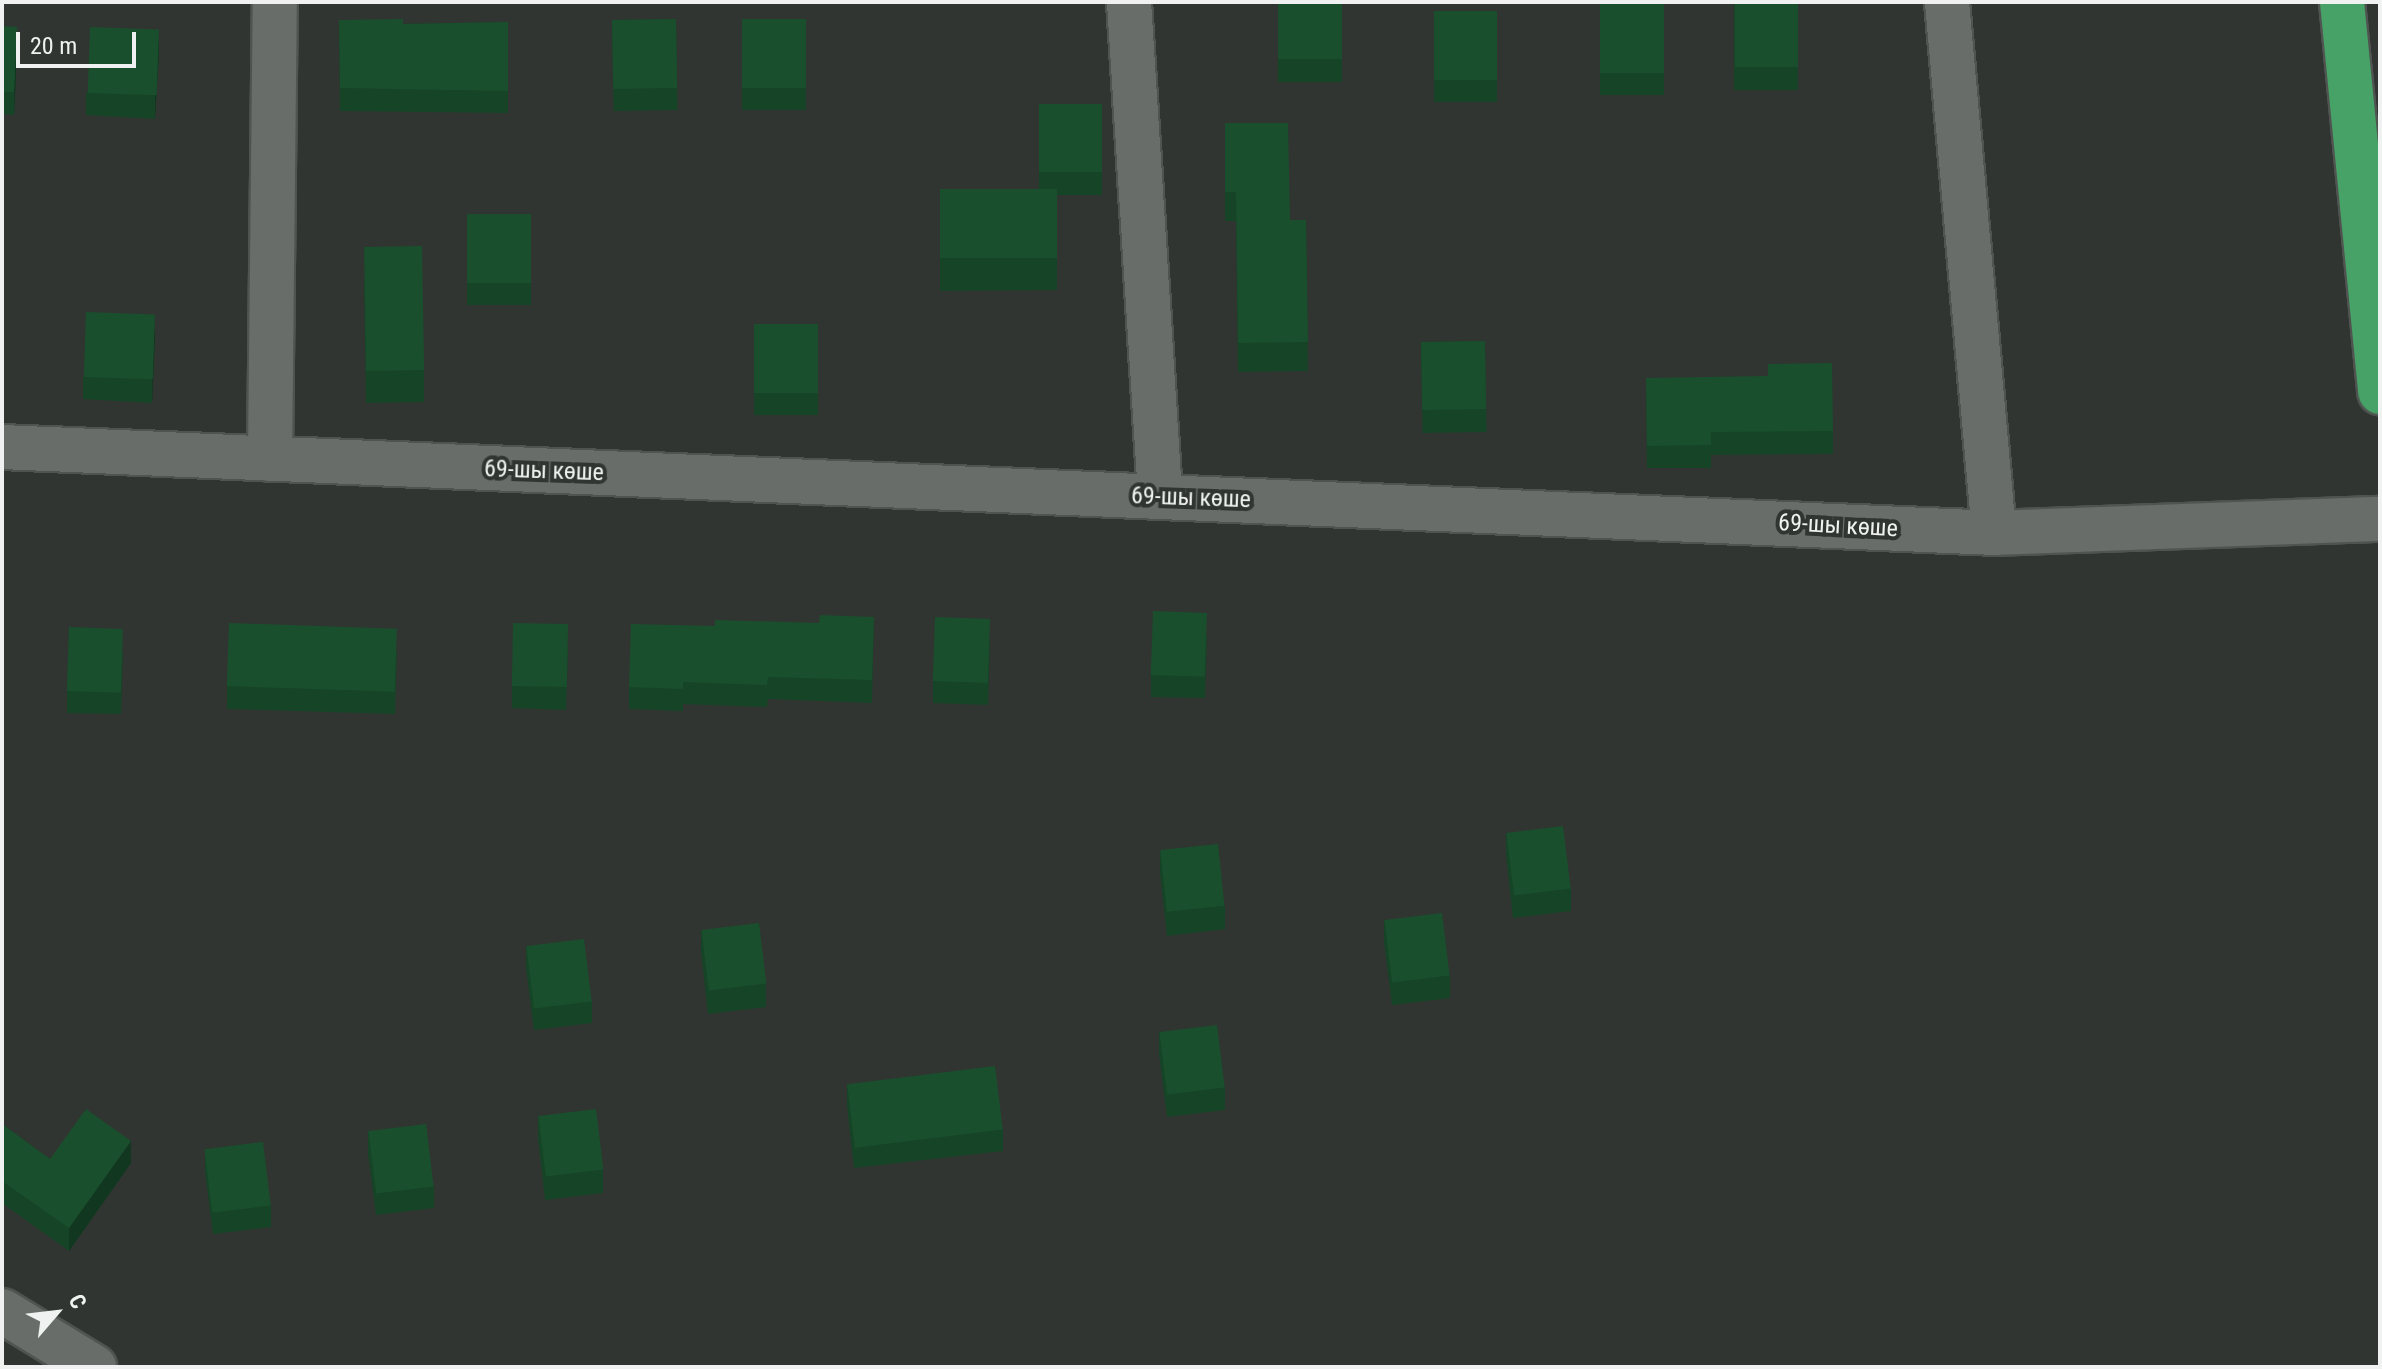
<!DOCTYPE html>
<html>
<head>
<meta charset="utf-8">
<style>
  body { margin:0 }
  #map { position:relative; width:2382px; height:1369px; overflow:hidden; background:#303531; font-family:"Roboto Condensed",sans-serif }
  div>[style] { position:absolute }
  .roads { filter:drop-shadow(2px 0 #505451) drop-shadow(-2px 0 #505451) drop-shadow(0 2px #505451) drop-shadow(0 -2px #505451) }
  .minor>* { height:44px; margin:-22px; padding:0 22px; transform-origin:22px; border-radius:22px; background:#686d69 }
  .highway>* { height:44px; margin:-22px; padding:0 22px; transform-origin:22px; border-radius:22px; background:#46a266 }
  .wall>* { inset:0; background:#164427; transform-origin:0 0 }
  .shaded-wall>* { inset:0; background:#123720 }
  .building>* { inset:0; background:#1a4f2d; transform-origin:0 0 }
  span { translate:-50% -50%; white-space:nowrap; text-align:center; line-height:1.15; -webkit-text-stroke:8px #303531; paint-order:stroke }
  .street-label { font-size:24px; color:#eff2f0 }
  .frame { position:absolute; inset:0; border:4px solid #eff2f0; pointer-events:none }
  .north { position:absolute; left:16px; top:1273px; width:80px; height:80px; -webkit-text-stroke:6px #303531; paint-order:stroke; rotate:62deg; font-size:22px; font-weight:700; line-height:32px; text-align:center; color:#eff2f0 }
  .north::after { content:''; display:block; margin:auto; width:28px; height:36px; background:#eff2f0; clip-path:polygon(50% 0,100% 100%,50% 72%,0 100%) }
  .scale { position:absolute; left:16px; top:32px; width:120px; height:36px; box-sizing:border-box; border:4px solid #eff2f0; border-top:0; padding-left:10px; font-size:24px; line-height:28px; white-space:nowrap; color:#eff2f0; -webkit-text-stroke:6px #303531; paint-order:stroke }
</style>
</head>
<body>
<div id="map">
  <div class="roads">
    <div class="minor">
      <i style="left:1129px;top:2px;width:496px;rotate:86.4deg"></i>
      <i style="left:1947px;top:2px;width:533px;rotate:84.94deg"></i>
      <i style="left:2px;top:447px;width:1994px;rotate:2.47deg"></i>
      <i style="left:1994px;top:533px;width:386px;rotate:-2.1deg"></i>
      <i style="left:270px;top:459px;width:457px;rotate:-89.4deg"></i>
      <i style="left:2px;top:1311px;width:108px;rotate:31.3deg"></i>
    </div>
    <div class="highway">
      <i style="left:2342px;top:2px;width:392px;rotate:84.4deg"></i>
    </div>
  </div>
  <div class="wall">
    <i style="left:1734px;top:2px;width:64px;height:88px"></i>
    <i style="left:1342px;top:4px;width:78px;height:64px;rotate:90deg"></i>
    <i style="left:1600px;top:4px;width:64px;height:91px"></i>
    <i style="left:1434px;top:11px;width:63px;height:91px"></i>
    <i style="left:676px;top:19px;width:91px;height:64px;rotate:89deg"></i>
    <i style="left:806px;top:19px;width:91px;height:64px;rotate:90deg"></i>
    <i style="clip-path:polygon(339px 20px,403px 24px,508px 22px,508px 113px,340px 111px)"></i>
    <i style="clip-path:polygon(2px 26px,17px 49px,14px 115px,2px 114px)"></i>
    <i style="clip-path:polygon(159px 53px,155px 119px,86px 115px,86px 93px)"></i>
    <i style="clip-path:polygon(1102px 104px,1102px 195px,1057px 195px,1057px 290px,940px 291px,940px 190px,1039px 189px,1039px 105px)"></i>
    <i style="clip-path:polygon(1225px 123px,1290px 220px,1306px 220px,1308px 371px,1238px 372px,1236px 221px,1225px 221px)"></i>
    <i style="left:531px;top:214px;width:91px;height:64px;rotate:90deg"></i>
    <i style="clip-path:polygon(364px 279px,424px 370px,424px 402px,366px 403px)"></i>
    <i style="left:754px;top:324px;width:64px;height:91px"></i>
    <i style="clip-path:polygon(155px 338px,152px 403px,83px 399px,83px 377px)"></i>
    <i style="left:1485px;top:341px;width:91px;height:64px;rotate:89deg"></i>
    <i style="clip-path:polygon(1646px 378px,1833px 431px,1833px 454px,1711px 455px,1711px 468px,1647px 468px)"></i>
    <i style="clip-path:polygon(874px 617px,872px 703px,768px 699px,767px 707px,683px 704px,683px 711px,629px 709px,629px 687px,715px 626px,819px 623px)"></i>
    <i style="clip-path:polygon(1207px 635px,1205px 698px,1151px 697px,1151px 675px)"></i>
    <i style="clip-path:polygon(990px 641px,988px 705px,933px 703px,933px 681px)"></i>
    <i style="clip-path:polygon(568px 646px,566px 710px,512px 708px,512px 686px)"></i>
    <i style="clip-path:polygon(123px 651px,121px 714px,67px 713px,67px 691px)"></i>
    <i style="clip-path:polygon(397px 651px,395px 714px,227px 709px,227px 686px)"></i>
    <i style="clip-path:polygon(1506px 833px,1571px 888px,1571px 911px,1513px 918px,1506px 855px)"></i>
    <i style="clip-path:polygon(1160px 851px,1225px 906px,1225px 929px,1167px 936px,1160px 873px)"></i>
    <i style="clip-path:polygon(1384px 920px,1450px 975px,1450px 998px,1392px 1005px,1384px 942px)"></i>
    <i style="clip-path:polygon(701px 930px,766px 984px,766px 1007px,708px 1014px,701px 952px)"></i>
    <i style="clip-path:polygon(526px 946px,592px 1001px,592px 1023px,534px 1030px,526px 968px)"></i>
    <i style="clip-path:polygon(1159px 1032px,1225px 1087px,1225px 1110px,1167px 1117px,1159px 1054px)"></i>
    <i style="clip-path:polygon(847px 1084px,1003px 1129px,1003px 1151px,854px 1168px,847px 1106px)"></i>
    <i style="clip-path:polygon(538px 1115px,603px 1170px,603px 1193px,545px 1200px,538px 1138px)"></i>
    <i style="clip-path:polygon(2px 1124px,50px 1159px,131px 1163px,69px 1251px,2px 1203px)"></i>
    <i style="clip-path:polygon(368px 1131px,434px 1186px,434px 1208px,376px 1215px,368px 1153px)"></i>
    <i style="clip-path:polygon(205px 1150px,271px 1205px,271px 1227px,213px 1234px,205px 1172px)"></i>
  </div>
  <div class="shaded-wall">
    <i style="clip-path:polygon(17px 27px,17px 49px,14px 115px,14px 92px)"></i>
    <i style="clip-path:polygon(159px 30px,159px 53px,155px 119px,155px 96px)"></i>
    <i style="clip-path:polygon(155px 315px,155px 338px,152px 403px,152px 380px)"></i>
    <i style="clip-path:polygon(131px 1141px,131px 1163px,69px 1251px,69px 1228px)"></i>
  </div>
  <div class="building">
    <i style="left:1735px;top:2px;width:63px;height:65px"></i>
    <i style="left:1342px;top:4px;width:55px;height:64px;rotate:90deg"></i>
    <i style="left:1600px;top:4px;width:64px;height:69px"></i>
    <i style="left:1434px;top:11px;width:63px;height:69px"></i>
    <i style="clip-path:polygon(403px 19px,403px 24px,508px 22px,508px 91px,340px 88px,339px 20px)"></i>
    <i style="left:676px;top:19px;width:69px;height:64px;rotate:89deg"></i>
    <i style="left:806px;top:19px;width:69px;height:64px;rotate:90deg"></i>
    <i style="clip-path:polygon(2px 26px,17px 27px,14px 92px,2px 92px)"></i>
    <i style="left:90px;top:27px;width:69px;height:66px;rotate:2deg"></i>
    <i style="left:1102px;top:104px;width:68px;height:63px;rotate:90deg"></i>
    <i style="clip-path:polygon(1225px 123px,1288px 123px,1290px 220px,1306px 220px,1308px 342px,1238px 343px,1236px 192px,1225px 192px)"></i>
    <i style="left:1057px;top:189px;width:69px;height:117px;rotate:90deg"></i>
    <i style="left:531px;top:214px;width:69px;height:64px;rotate:90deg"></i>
    <i style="left:422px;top:246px;width:124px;height:58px;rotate:89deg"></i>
    <i style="left:86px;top:312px;width:69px;height:65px;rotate:2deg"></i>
    <i style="left:754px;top:324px;width:64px;height:69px"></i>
    <i style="left:1485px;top:341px;width:68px;height:64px;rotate:89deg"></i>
    <i style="clip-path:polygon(1832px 363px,1833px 431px,1711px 432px,1711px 445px,1647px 446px,1646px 378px,1768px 376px,1768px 364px)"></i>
    <i style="left:1153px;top:611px;width:54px;height:64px;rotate:2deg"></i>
    <i style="clip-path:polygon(820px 615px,874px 617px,872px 680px,768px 677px,767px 685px,683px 682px,683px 689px,629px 687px,631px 624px,715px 626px,715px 620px,819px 623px)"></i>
    <i style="left:935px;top:617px;width:55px;height:64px;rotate:2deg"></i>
    <i style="left:229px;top:623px;width:168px;height:63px;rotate:2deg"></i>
    <i style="left:513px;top:623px;width:55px;height:63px;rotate:1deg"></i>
    <i style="left:69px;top:627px;width:54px;height:64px;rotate:2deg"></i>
    <i style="left:1563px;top:826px;width:63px;height:57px;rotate:83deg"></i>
    <i style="left:1218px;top:844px;width:62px;height:58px;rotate:84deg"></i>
    <i style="left:1442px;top:913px;width:63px;height:58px;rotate:83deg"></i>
    <i style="left:759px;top:923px;width:61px;height:58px;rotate:83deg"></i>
    <i style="left:584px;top:939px;width:63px;height:58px;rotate:83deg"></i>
    <i style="left:1217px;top:1025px;width:63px;height:58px;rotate:83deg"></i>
    <i style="left:995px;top:1066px;width:64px;height:149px;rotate:83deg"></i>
    <i style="clip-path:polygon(86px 1109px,131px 1141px,69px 1228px,2px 1181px,2px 1124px,50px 1159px)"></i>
    <i style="left:596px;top:1109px;width:61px;height:58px;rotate:83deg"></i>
    <i style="left:426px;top:1124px;width:63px;height:58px;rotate:83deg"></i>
    <i style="left:263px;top:1142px;width:64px;height:59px;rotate:83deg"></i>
  </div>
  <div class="street-label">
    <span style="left:544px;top:471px;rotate:2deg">69-шы көше</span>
    <span style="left:1191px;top:498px;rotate:2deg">69-шы көше</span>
    <span style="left:1838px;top:526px;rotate:3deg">69-шы көше</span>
  </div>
  <div class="frame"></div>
  <div class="north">С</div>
  <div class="scale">20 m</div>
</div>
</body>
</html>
